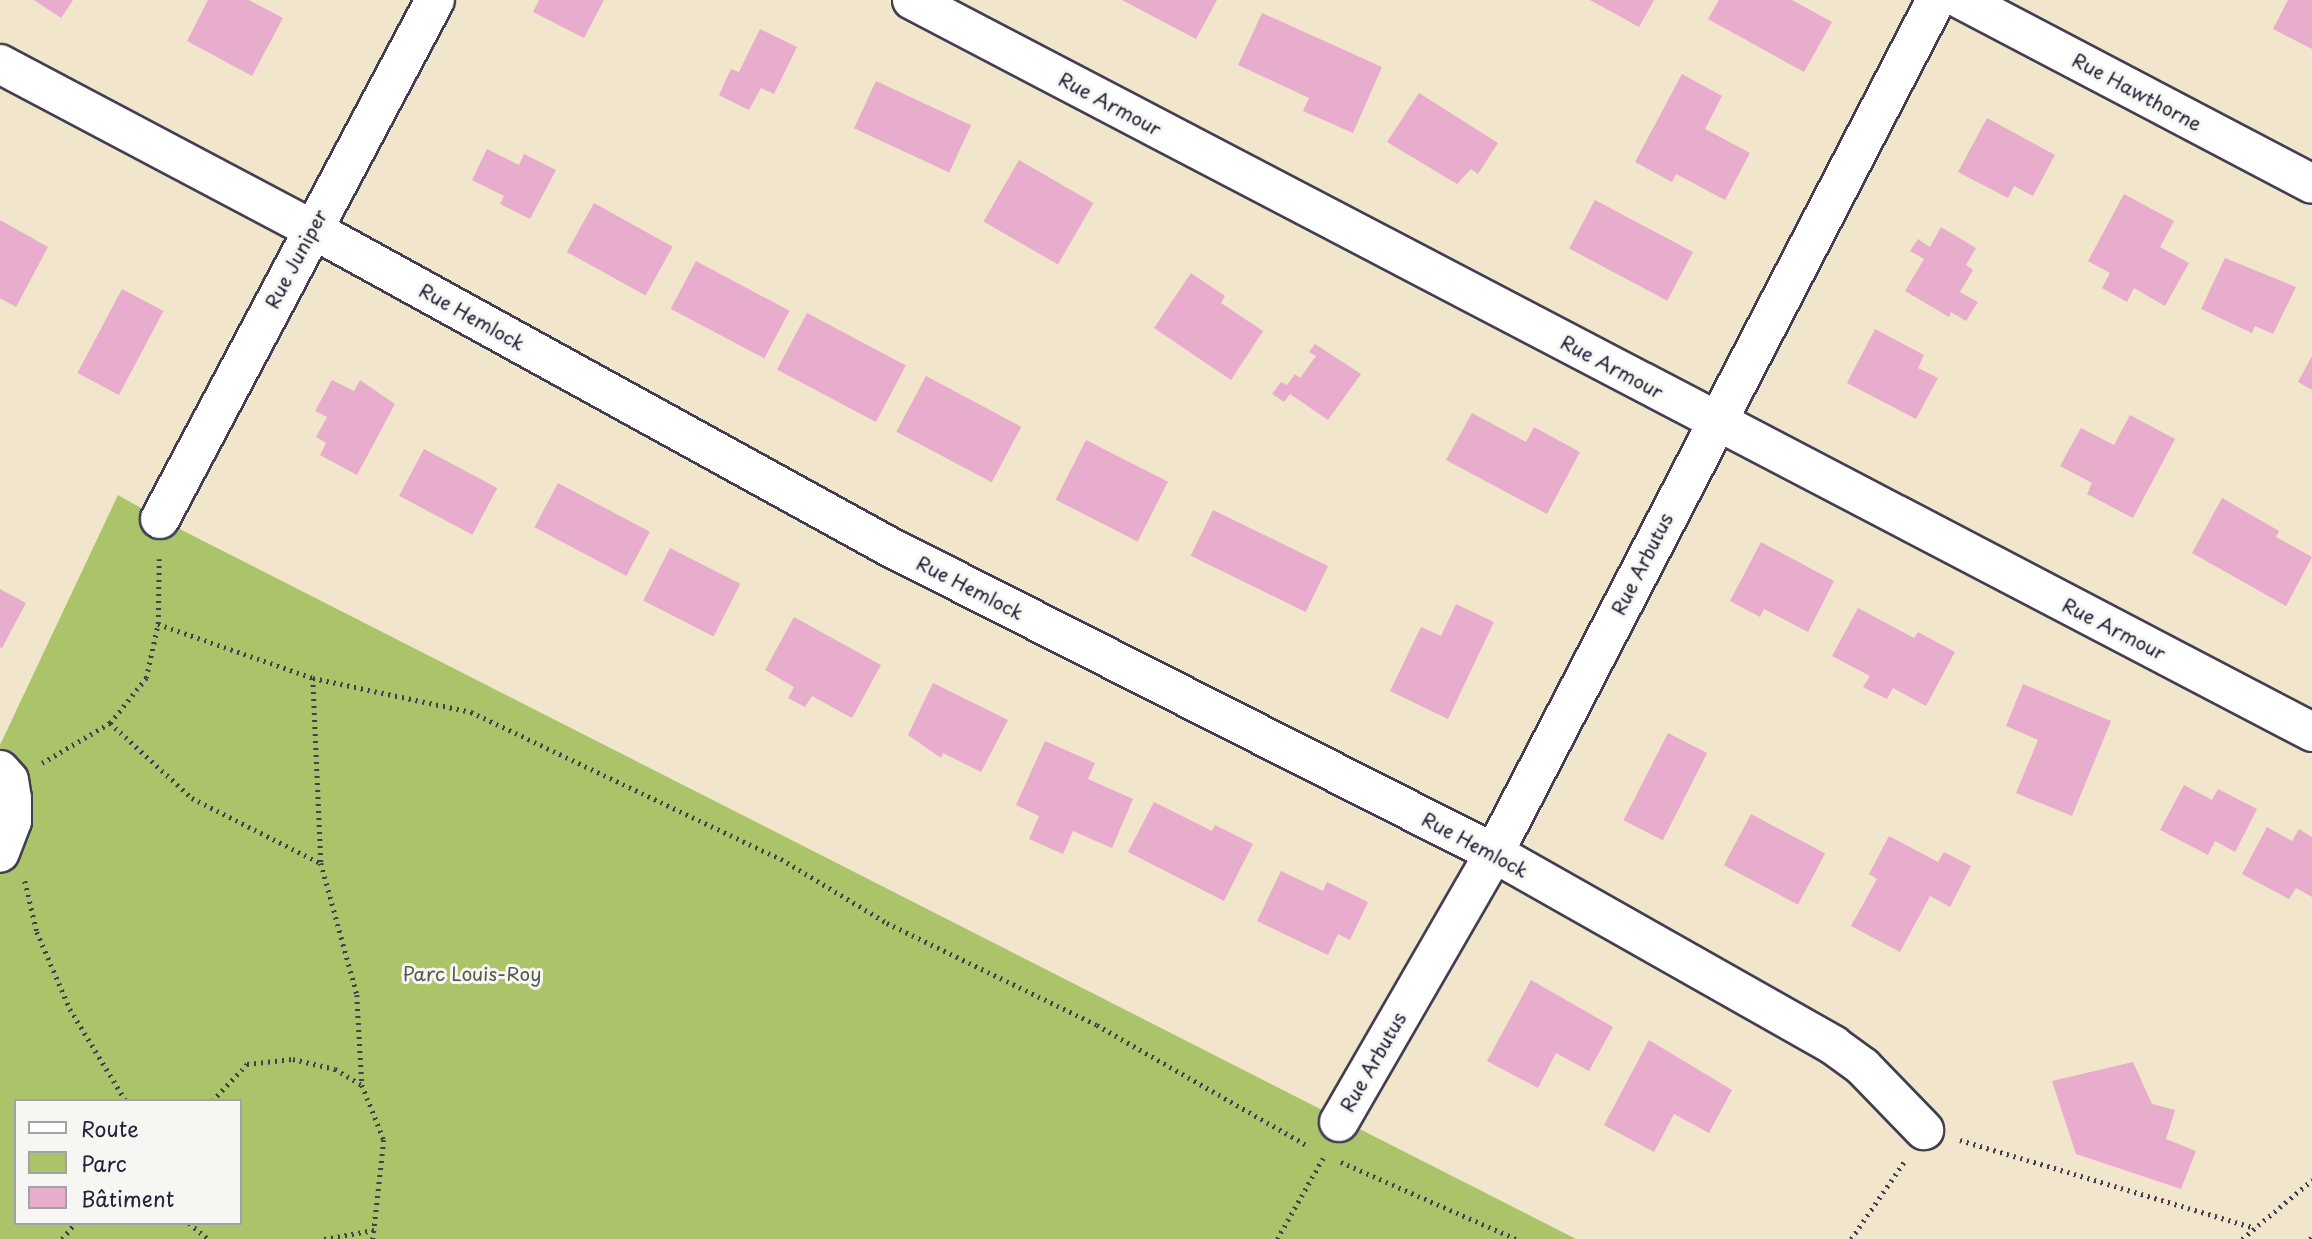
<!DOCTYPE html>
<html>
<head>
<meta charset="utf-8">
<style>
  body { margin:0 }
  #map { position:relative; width:2312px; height:1239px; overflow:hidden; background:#f1e5cc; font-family:"Playpen Sans",sans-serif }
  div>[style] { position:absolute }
  .green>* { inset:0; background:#acc469 }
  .building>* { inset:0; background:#e8adcc; transform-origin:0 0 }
  .path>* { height:4.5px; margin-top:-2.25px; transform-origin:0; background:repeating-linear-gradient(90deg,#413f51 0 2px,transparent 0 7px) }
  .roads { filter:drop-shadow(2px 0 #413f51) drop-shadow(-2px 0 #413f51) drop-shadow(0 2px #413f51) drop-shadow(0 -2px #413f51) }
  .minor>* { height:38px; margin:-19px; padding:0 19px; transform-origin:19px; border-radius:19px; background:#fff }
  span { translate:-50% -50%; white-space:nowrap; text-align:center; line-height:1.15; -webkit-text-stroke:6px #f6f6f2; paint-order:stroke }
  .street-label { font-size:19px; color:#22223b }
  .park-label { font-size:19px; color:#525b4b }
  .legend { position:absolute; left:14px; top:1099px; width:228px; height:126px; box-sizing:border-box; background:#f6f6f2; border:2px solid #a1a1a9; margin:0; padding:9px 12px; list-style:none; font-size:21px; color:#22223b }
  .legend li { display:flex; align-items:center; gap:14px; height:35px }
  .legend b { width:35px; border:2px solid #a1a1a9 }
</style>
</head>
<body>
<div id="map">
  <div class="green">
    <i style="clip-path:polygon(evenodd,118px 495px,160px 519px,1576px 1239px,0 1239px,0 745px,118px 495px,16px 1101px,240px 1101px,240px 1223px,16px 1223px,16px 1101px)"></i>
  </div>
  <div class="building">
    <i style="clip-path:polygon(34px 0,73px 0,61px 18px)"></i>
    <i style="clip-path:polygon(208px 0,249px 0,283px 18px,252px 76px,187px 41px)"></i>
    <i style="clip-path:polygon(539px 0,604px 0,584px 38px,533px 12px)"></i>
    <i style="clip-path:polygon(1122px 0,1217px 0,1196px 39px)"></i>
    <i style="clip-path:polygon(1590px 0,1654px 0,1639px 27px)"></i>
    <i style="clip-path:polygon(1719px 0,1792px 0,1832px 22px,1804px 72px,1708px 19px)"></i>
    <i style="clip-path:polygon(2288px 0,2312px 0,2312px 49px,2273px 29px)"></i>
    <i style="clip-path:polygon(1262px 13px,1382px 67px,1353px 133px,1303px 111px,1309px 98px,1238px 65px)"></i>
    <i style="clip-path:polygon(760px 29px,797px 47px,774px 94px,761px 88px,749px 110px,719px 95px,731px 69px,739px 72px)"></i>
    <i style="clip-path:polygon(1682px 74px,1722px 96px,1705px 129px,1750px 153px,1725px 200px,1676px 174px,1672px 182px,1635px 162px)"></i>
    <i style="left:876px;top:81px;width:105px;height:52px;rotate:25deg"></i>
    <i style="clip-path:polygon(1419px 93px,1498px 143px,1478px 174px,1471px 169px,1457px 184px,1387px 142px)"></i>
    <i style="clip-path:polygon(1987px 118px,2055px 155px,2033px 196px,2014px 186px,2008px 198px,1958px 172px)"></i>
    <i style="clip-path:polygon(487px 149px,519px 165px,524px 154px,556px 170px,530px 219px,500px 204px,504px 196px,472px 180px)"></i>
    <i style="left:1019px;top:160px;width:86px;height:71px;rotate:30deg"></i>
    <i style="clip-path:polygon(2124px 194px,2174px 221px,2160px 247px,2189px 263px,2165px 306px,2134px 288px,2127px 302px,2102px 288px,2110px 273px,2088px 261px)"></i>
    <i style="left:1595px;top:200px;width:111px;height:55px;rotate:28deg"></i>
    <i style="left:594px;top:203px;width:90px;height:56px;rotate:29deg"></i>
    <i style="clip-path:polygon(0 220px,48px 247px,16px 307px,0 298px)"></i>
    <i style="clip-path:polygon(1941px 227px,1976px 248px,1966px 265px,1973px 270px,1960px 292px,1978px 302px,1966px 321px,1951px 312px,1949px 317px,1905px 291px,1924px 259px,1910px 251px,1918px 239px,1930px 247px)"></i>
    <i style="clip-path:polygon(2225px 258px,2296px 287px,2273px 334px,2255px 326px,2252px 333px,2201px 309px)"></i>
    <i style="left:696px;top:261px;width:106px;height:54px;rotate:28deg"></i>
    <i style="clip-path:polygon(1191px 273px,1225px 296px,1221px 303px,1263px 331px,1231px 380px,1154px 328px)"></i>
    <i style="left:122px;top:289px;width:47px;height:95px;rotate:28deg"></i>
    <i style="left:807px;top:313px;width:112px;height:64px;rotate:28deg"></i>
    <i style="clip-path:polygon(1875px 329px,1924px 355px,1918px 368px,1938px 378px,1916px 419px,1847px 383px)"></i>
    <i style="clip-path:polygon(1315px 344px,1361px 374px,1328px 420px,1290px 394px,1284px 402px,1272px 394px,1281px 382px,1287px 385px,1295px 374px,1300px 378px,1316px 356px,1309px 352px)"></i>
    <i style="clip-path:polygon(2312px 356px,2312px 390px,2298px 382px)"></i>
    <i style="left:926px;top:376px;width:108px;height:63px;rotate:28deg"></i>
    <i style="clip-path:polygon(332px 380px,354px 391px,360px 380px,395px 404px,357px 475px,320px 455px,326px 443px,316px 437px,327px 417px,315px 411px)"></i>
    <i style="clip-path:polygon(1472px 413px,1526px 442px,1534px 427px,1580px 452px,1547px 514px,1446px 460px)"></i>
    <i style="clip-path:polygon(2130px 415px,2175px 439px,2133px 518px,2087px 494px,2092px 483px,2060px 466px,2081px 428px,2114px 445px)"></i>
    <i style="left:1086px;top:440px;width:92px;height:67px;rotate:27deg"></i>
    <i style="left:424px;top:449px;width:83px;height:53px;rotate:28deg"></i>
    <i style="left:558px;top:483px;width:104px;height:50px;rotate:28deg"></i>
    <i style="clip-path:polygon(2222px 498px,2279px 531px,2276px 537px,2312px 557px,2286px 606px,2192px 553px)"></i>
    <i style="left:1213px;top:510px;width:128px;height:51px;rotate:26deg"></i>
    <i style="clip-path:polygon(1761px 542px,1834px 581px,1808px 632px,1764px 609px,1760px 617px,1730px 601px)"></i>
    <i style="left:670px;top:548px;width:79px;height:59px;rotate:27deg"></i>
    <i style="clip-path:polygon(0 589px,26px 603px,2px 648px,0 647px)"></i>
    <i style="clip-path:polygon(1456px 604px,1494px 622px,1448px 719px,1390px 691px,1421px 627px,1441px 636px)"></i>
    <i style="clip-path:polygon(1858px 608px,1914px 638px,1918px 632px,1955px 652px,1926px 706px,1893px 688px,1887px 699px,1863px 687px,1870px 676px,1832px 656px)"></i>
    <i style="clip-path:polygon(794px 617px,881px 665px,852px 718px,812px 696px,805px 707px,788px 698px,794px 687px,765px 670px)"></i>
    <i style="clip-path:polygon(933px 683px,1008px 720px,981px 772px,943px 753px,941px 758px,908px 735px)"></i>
    <i style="clip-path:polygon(2023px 684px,2111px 721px,2072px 816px,2016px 793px,2038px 740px,2006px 726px)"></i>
    <i style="left:1668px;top:733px;width:44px;height:98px;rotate:27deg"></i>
    <i style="clip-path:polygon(1045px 741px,1095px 763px,1088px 779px,1133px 799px,1112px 848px,1073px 831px,1063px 854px,1029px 839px,1039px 816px,1016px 805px)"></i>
    <i style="clip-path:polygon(2184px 785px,2212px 800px,2218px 789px,2257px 809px,2235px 852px,2215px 841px,2208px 855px,2160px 830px)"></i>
    <i style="clip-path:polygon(1154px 802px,1212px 831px,1215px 825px,1253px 844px,1224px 901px,1128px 852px)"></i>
    <i style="left:1751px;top:814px;width:84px;height:58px;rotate:28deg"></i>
    <i style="clip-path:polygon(2267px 827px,2292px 841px,2299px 829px,2312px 837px,2312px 897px,2296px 888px,2289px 899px,2242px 874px)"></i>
    <i style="clip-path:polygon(1889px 836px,1938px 862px,1944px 852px,1971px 866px,1950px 907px,1930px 896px,1900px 952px,1851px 926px,1877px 879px,1869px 874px)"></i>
    <i style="clip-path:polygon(1281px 871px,1323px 891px,1327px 882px,1368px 902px,1350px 940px,1338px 934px,1328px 955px,1257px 921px)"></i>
    <i style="clip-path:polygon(1531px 980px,1613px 1027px,1589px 1071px,1556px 1053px,1538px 1088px,1487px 1061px)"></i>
    <i style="clip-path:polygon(1649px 1040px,1732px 1090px,1709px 1133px,1674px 1114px,1654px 1152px,1604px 1125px)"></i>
    <i style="clip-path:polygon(2133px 1062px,2152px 1104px,2175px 1110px,2166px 1139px,2196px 1151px,2181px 1189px,2076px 1154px,2052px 1081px)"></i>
  </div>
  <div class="path">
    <i style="left:158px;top:624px;width:164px;rotate:19.2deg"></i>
    <i style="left:313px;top:678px;width:162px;rotate:12.1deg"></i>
    <i style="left:471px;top:712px;width:343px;rotate:25.4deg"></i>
    <i style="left:781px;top:859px;width:124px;rotate:31.1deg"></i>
    <i style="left:887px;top:923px;width:233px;rotate:25.9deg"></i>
    <i style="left:1097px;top:1025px;width:240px;rotate:29.8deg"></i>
    <i style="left:313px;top:678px;width:185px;rotate:87.5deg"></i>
    <i style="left:321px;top:863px;width:137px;rotate:74.7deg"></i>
    <i style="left:357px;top:995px;width:90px;rotate:86.8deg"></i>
    <i style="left:110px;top:723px;width:111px;rotate:42.4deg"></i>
    <i style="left:192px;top:798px;width:144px;rotate:26.9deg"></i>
    <i style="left:42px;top:763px;width:79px;rotate:-30.5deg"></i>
    <i style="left:110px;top:723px;width:58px;rotate:-51.3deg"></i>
    <i style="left:146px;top:678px;width:55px;rotate:-77.5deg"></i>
    <i style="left:158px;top:624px;width:65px;rotate:-89.1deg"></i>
    <i style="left:25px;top:881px;width:52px;rotate:76.8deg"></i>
    <i style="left:37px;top:932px;width:84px;rotate:66.8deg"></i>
    <i style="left:70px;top:1009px;width:108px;rotate:58.7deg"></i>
    <i style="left:212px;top:1101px;width:51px;rotate:-46.6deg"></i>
    <i style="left:247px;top:1064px;width:46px;rotate:-6.2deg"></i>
    <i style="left:293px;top:1059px;width:43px;rotate:13.4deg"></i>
    <i style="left:335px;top:1069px;width:31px;rotate:31deg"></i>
    <i style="left:362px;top:1085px;width:59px;rotate:68.2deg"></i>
    <i style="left:384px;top:1140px;width:100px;rotate:96.3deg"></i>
    <i style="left:1960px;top:1140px;width:308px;rotate:16.6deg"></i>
    <i style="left:1341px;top:1162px;width:191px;rotate:23.7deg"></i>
    <i style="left:189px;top:1223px;width:25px;rotate:40deg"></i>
    <i style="left:62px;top:1239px;width:21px;rotate:-51deg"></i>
    <i style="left:324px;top:1239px;width:51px;rotate:-10.2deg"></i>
    <i style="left:1277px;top:1239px;width:93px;rotate:-60.4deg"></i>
    <i style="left:1851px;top:1239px;width:93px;rotate:-55.5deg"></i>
    <i style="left:2242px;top:1239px;width:92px;rotate:-40.1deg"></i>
    <i style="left:2310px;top:1239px;width:3px;rotate:-45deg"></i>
  </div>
  <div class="roads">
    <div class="minor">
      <i style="left:912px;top:0;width:1580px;rotate:27.6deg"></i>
      <i style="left:1962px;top:0;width:395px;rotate:27.7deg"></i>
      <i style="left:0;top:64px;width:353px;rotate:27.9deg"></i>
      <i style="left:312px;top:229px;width:655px;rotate:28.83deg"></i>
      <i style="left:886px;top:545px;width:682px;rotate:26.87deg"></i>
      <i style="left:1494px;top:853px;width:390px;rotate:29.5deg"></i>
      <i style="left:1833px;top:1045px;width:37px;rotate:36deg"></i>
      <i style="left:1863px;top:1067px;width:88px;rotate:45.9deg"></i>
      <i style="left:160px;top:519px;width:587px;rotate:-62.08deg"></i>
      <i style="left:0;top:770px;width:13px;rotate:48deg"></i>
      <i style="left:9px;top:780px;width:18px;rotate:81deg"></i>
      <i style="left:12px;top:798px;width:23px;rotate:90deg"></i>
      <i style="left:12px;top:821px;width:34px;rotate:111deg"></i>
      <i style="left:1339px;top:1122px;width:310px;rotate:-60deg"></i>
      <i style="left:1494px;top:853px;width:961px;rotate:-62.61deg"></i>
    </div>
  </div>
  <div class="street-label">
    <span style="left:2137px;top:92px;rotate:28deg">Rue Hawthorne</span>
    <span style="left:1110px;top:104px;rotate:28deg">Rue Armour</span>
    <span style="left:296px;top:259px;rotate:-62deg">Rue Juniper</span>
    <span style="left:472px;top:317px;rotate:29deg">Rue Hemlock</span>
    <span style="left:1612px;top:367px;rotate:28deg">Rue Armour</span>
    <span style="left:1642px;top:564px;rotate:-63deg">Rue Arbutus</span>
    <span style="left:970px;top:588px;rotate:27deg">Rue Hemlock</span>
    <span style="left:2114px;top:629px;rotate:27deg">Rue Armour</span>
    <span style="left:1475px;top:845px;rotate:28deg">Rue Hemlock</span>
    <span style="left:1373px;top:1062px;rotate:-60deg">Rue Arbutus</span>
  </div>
  <div class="park-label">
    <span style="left:472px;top:974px">Parc Louis-Roy</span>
  </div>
  <ul class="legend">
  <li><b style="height:9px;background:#fff"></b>Route</li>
  <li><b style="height:19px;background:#acc469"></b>Parc</li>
  <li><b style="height:19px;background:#e8adcc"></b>Bâtiment</li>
  </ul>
</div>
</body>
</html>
